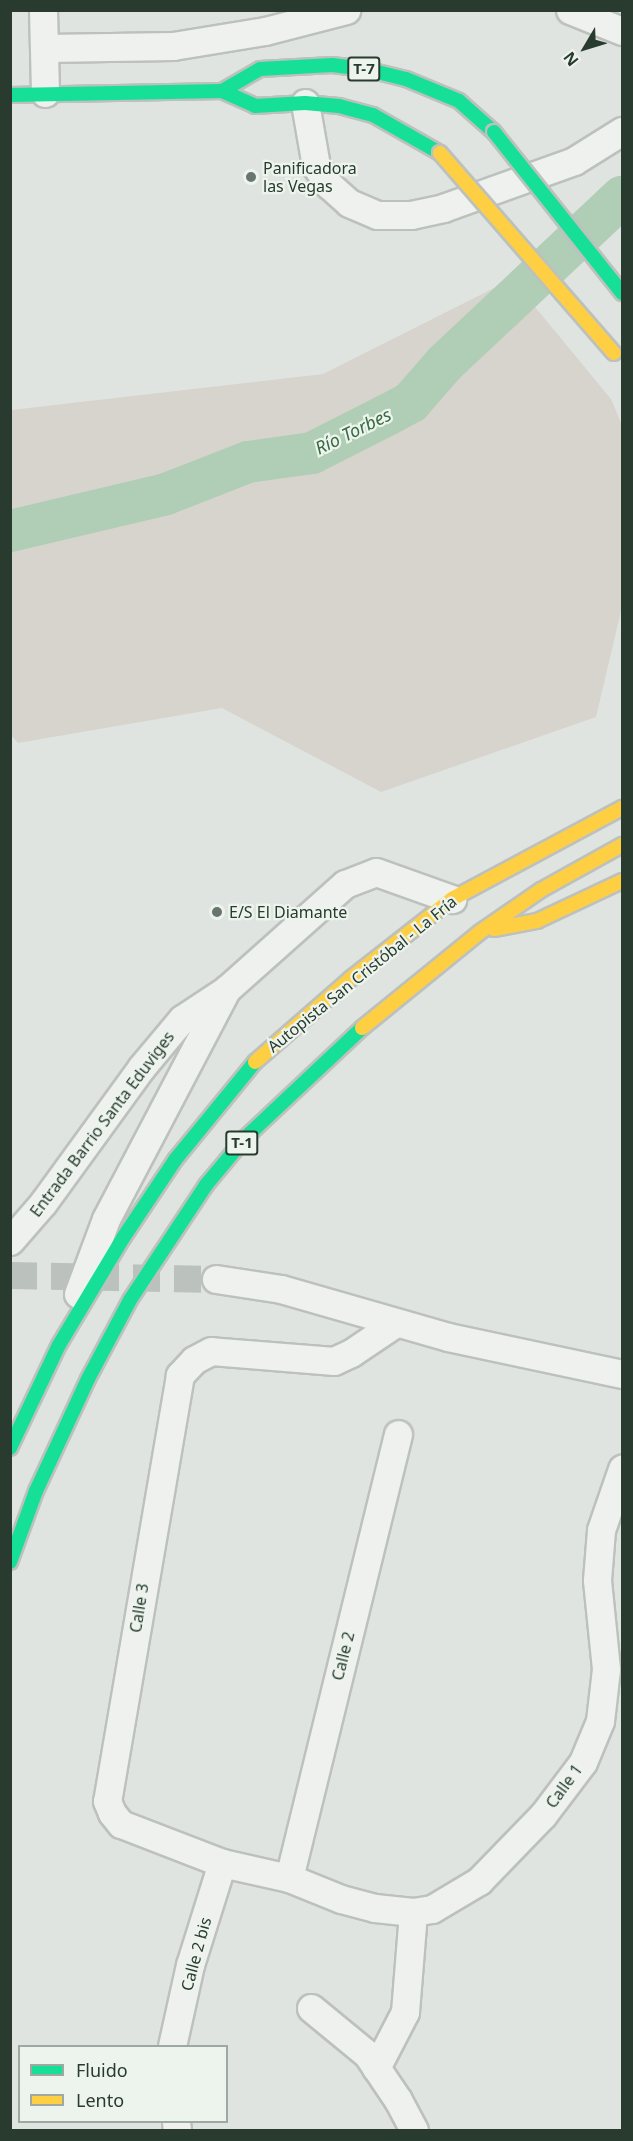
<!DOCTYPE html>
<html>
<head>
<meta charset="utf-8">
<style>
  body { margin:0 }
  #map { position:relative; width:633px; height:2141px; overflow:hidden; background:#e0e4e1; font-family:"Noto Sans",sans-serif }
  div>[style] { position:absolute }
  .green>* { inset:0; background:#d7d4ce }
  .river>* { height:42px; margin:-21px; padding:0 21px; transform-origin:21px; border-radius:21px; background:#b0cdb5 }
  .street-tunnel>* { height:27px; margin-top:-13.5px; transform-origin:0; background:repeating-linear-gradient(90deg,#bbc2bd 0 27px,transparent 0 41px) }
  .roads { filter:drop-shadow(2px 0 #bdc1be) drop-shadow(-2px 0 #bdc1be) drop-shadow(0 2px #bdc1be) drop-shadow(0 -2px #bdc1be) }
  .street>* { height:27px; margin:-13.5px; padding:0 13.5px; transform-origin:13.5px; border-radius:13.5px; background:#eff1ef }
  .fast>* { height:14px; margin:-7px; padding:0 7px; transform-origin:7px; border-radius:7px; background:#16e098 }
  .slow>* { height:14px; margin:-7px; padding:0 7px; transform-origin:7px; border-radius:7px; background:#ffcf43 }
  .bridges { filter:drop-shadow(2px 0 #bcc1be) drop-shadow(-2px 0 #bcc1be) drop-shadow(0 2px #bcc1be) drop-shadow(0 -2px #bcc1be) }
  .fast-bridge>* { height:14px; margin:-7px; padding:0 7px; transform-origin:7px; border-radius:7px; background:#16e098 }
  .slow-bridge>* { height:14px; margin:-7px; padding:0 7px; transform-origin:7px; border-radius:7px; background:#ffcf43 }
  .dots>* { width:16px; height:16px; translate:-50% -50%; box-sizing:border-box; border:3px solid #edf4ee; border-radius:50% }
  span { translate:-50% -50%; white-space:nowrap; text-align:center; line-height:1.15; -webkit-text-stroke:4.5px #edf4ee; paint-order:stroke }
  .shield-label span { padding:2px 4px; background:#edf4ee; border:2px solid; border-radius:4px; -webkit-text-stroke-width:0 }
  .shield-label { font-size:15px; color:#283b2e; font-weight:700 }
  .poi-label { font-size:16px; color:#283b2e }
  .left { translate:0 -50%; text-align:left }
  .street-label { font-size:16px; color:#283b2e }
  .water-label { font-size:18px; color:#376b42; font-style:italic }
  .frame { position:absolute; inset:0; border:12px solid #283b2e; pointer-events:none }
  .legend { position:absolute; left:18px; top:2045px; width:210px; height:78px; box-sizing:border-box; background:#edf4ee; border:2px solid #9eaaa1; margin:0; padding:8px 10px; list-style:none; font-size:18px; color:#283b2e }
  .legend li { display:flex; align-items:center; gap:12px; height:30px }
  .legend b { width:30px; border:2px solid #9eaaa1 }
  .north { position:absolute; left:555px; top:18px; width:60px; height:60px; -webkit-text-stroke:4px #edf4ee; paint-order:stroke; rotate:232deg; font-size:16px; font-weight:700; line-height:24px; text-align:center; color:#283b2e }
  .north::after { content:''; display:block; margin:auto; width:21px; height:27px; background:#283b2e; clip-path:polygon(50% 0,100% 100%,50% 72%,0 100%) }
</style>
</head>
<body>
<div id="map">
  <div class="green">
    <i style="clip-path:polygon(512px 279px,611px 399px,622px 425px,622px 607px,596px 717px,381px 792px,222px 708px,18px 743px,10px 734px,11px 410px,323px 374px)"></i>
  </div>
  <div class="river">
    <i style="left:10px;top:531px;width:160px;rotate:-13.3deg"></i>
    <i style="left:166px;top:494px;width:88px;rotate:-21.3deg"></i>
    <i style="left:248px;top:462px;width:65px;rotate:-8deg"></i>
    <i style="left:312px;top:453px;width:84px;rotate:-26.9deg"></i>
    <i style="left:387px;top:415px;width:27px;rotate:-28deg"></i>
    <i style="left:411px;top:402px;width:52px;rotate:-48.9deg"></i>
    <i style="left:445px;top:363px;width:243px;rotate:-43.2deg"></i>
  </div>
  <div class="street-tunnel">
    <i style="left:10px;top:1275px;width:206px;rotate:1.1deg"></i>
  </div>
  <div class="roads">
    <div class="street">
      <i style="left:43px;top:10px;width:83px;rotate:88.6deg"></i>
      <i style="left:570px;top:10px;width:56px;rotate:22deg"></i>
      <i style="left:46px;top:48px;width:127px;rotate:-0.9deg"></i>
      <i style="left:173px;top:46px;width:93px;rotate:-9.3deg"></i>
      <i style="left:265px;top:31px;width:84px;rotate:-14.5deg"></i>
      <i style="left:305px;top:103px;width:64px;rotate:80.1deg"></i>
      <i style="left:316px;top:166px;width:23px;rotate:56deg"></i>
      <i style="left:329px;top:185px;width:27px;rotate:42deg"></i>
      <i style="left:349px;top:203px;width:30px;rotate:23deg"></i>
      <i style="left:377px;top:215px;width:34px"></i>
      <i style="left:411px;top:215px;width:33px;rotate:-12deg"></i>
      <i style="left:443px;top:208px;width:139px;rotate:-19.7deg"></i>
      <i style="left:574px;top:161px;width:57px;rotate:-32deg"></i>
      <i style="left:10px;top:1241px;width:50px;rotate:-49deg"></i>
      <i style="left:43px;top:1203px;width:167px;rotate:-54deg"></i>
      <i style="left:141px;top:1068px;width:64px;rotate:-50.1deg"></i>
      <i style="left:182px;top:1019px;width:49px;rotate:-33.4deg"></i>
      <i style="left:216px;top:1279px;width:66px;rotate:8.7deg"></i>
      <i style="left:281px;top:1289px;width:174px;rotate:16deg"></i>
      <i style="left:448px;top:1337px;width:178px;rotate:12deg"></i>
      <i style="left:78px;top:1294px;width:80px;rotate:-69.5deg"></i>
      <i style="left:106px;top:1219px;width:260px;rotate:-62.3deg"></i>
      <i style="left:227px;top:989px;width:158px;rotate:-41.7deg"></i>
      <i style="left:345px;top:884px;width:33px;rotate:-21deg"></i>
      <i style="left:376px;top:872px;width:81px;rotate:19.6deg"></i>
      <i style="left:394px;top:1324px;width:52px;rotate:146deg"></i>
      <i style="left:351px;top:1353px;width:19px;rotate:155deg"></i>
      <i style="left:334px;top:1361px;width:123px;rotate:-175.4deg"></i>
      <i style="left:211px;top:1351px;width:19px;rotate:152deg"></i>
      <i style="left:194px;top:1360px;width:21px;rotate:133deg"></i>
      <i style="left:180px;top:1375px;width:432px;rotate:99.7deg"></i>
      <i style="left:107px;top:1801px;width:13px;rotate:67deg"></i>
      <i style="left:112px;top:1813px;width:14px;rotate:51deg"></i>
      <i style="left:121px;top:1824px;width:108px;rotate:21.1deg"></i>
      <i style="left:222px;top:1863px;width:69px;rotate:12.6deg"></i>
      <i style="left:289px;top:1878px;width:56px;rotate:22deg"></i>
      <i style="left:341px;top:1899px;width:35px;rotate:15deg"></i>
      <i style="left:375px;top:1908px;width:38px;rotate:6deg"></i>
      <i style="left:413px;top:1912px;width:19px;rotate:-9deg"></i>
      <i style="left:432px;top:1909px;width:55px;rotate:-30.8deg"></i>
      <i style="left:479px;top:1881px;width:92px;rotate:-45.9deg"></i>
      <i style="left:543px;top:1815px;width:66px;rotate:-53deg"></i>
      <i style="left:583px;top:1762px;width:44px;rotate:-67.5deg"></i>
      <i style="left:600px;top:1721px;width:52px;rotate:-83.4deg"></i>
      <i style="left:606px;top:1669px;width:89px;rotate:-95.8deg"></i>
      <i style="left:597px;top:1580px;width:50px;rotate:-85.4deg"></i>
      <i style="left:601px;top:1530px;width:65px;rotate:-71deg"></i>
      <i style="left:289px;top:1878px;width:457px;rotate:-76.2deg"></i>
      <i style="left:311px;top:2008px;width:72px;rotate:39.4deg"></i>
      <i style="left:367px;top:2054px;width:55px;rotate:56deg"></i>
      <i style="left:398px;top:2100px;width:34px;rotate:62deg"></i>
      <i style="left:172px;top:2046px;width:83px;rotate:-77.5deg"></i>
      <i style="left:190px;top:1965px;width:107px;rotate:-72.6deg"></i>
      <i style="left:376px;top:2068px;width:63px;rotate:-62.6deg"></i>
      <i style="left:405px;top:2012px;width:100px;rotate:-85.4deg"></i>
      <i style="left:176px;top:2122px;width:8px;rotate:83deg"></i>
    </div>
    <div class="fast">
      <i style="left:222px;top:91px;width:44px;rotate:-30.1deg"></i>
      <i style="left:260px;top:69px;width:72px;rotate:-3.2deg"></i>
      <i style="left:332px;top:65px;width:33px;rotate:7deg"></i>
      <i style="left:365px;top:69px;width:42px;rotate:13.7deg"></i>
      <i style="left:406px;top:79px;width:57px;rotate:22.5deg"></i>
      <i style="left:459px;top:101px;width:47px;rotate:41.5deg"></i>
      <i style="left:10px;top:95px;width:212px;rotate:-1.1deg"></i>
      <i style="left:222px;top:91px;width:36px;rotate:24deg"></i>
      <i style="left:255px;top:106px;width:50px;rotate:-3.4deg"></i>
      <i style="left:305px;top:103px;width:34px;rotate:5deg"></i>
      <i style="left:339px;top:106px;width:35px;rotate:15deg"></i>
      <i style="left:373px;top:115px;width:77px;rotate:29.6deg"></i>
      <i style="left:10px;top:1448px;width:114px;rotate:-64.6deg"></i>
      <i style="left:59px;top:1345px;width:125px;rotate:-59.1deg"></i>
      <i style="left:123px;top:1238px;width:94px;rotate:-56.3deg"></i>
      <i style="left:175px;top:1160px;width:127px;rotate:-50.8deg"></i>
      <i style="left:10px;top:1562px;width:76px;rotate:-69.9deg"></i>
      <i style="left:36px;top:1491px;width:123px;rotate:-65.1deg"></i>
      <i style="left:88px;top:1379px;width:89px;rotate:-62deg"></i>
      <i style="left:130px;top:1300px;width:138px;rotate:-56.5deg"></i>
      <i style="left:206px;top:1185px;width:62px;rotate:-50.2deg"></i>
      <i style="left:246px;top:1137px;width:159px;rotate:-43.2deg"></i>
    </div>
    <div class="slow">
      <i style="left:494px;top:929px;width:44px;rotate:-10.5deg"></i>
      <i style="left:537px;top:921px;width:94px;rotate:-25.2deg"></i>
      <i style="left:362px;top:1028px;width:152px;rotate:-39.1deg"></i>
      <i style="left:480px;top:932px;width:74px;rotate:-34.5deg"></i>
      <i style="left:541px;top:890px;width:93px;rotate:-29.1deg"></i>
      <i style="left:255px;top:1062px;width:126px;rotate:-41.1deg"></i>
      <i style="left:350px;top:979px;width:130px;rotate:-38.1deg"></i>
      <i style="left:452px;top:899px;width:193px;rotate:-28.2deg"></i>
    </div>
  </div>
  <div class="bridges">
    <div class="fast-bridge">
      <i style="left:494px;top:132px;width:206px;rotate:51.5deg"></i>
    </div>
    <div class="slow-bridge">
      <i style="left:440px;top:153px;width:265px;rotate:49deg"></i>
    </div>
  </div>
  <div class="dots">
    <i style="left:251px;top:177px;background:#68766d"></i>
    <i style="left:217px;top:912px;background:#68766d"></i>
  </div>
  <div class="shield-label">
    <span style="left:364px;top:69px">T-7</span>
    <span style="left:242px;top:1143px">T-1</span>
  </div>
  <div class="poi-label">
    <span class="left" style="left:263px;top:177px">Panificadora<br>las Vegas</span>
    <span class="left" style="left:229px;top:912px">E/S El Diamante</span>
  </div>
  <div class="street-label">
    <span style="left:362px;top:974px;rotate:-39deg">Autopista San Cristóbal - La Fría</span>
    <span style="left:102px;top:1124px;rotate:-53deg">Entrada Barrio Santa Eduviges</span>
    <span style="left:139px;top:1608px;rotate:-81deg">Calle 3</span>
    <span style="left:343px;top:1656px;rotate:-76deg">Calle 2</span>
    <span style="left:564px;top:1786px;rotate:-54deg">Calle 1</span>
    <span style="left:196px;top:1954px;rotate:-75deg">Calle 2 bis</span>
  </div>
  <div class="water-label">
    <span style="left:353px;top:431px;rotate:-26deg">Río Torbes</span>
  </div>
  <div class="frame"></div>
  <ul class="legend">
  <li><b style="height:8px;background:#16e098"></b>Fluido</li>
  <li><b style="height:8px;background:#ffcf43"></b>Lento</li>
  </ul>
  <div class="north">N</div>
</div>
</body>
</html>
